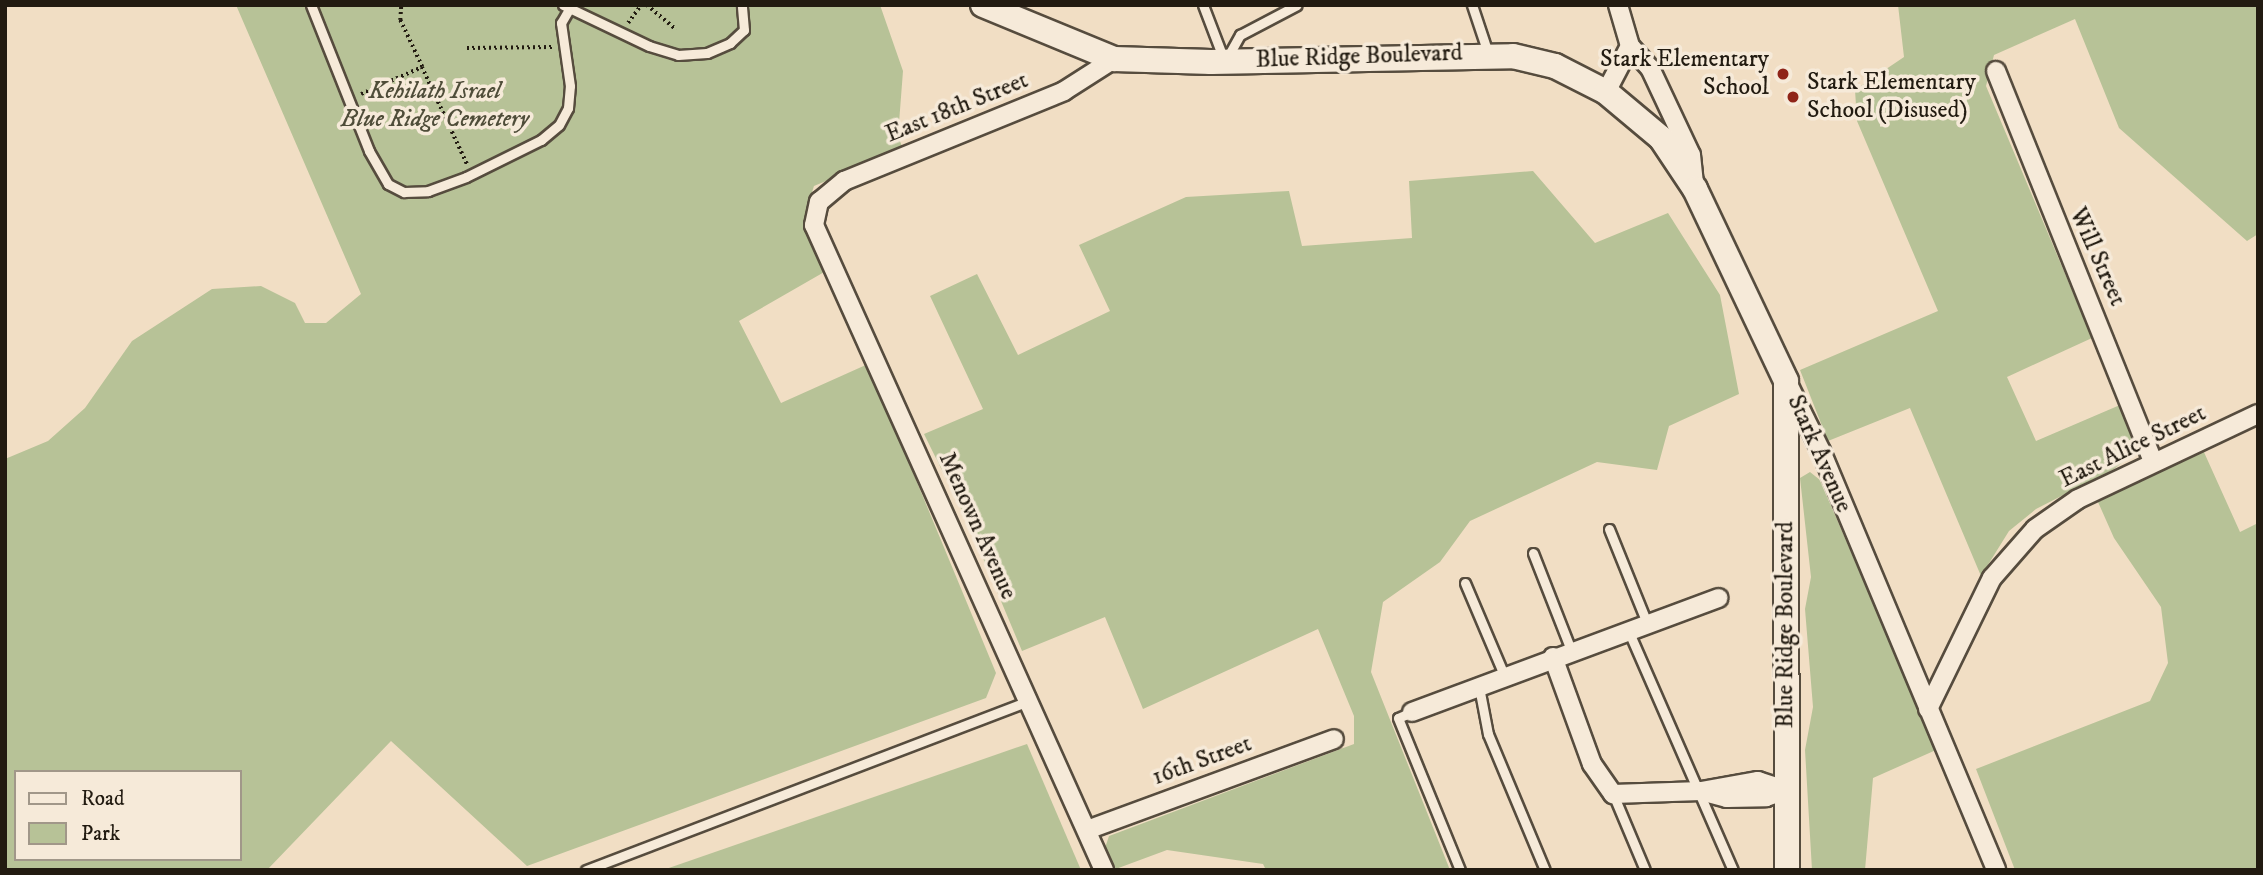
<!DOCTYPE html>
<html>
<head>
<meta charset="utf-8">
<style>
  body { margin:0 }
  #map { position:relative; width:2263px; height:875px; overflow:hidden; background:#f1dec4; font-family:"IM FELL DW Pica",serif }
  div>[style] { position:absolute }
  .green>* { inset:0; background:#b7c297 }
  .path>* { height:3.5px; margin-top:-1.75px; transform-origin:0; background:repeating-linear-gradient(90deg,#221b11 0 2px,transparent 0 5.5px) }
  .roads { filter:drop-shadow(2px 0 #564c3e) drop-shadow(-2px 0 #564c3e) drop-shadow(0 2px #564c3e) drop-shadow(0 -2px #564c3e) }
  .lane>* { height:9px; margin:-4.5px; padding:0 4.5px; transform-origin:4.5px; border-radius:4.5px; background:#f6ead9 }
  .street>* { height:18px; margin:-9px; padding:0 9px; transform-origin:9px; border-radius:9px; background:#f6ead9 }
  .secondary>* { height:24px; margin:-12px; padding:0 12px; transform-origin:12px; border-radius:12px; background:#f6ead9 }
  .dots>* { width:19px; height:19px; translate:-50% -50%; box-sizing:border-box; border:4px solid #f6ead9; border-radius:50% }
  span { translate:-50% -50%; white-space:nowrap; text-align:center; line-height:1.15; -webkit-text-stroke:7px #f6ead9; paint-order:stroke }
  .street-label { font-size:24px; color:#221b11 }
  .poi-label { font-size:24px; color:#221b11 }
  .right { translate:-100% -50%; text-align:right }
  .left { translate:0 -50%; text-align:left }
  .park-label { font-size:24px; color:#4f4d39; font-style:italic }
  .frame { position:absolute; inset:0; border:7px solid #221b11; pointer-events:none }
  .legend { position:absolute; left:14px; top:770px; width:228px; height:91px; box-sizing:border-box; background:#f6ead9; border:2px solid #a19789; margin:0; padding:9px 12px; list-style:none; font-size:21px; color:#221b11 }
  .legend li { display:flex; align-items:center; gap:14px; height:35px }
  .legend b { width:35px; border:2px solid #a19789 }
</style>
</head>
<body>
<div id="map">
  <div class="green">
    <i style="clip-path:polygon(evenodd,236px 5px,880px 5px,903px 71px,898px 136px,903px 149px,814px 186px,805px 213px,826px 271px,739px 321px,781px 403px,868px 364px,996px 673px,986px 698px,527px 866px,391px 741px,267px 870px,5px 870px,5px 459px,48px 441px,85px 408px,132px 341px,212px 289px,261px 286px,295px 303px,305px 323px,326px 323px,361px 294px,236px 5px,16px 772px,240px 772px,240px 859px,16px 859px,16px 772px)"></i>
    <i style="clip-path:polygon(1898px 5px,2258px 5px,2258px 234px,2247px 241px,2119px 128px,2075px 19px,1994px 55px,1986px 86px,2092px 338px,2007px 377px,2036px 441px,2120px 405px,2132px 440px,2131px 456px,2114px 469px,2036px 509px,2009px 531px,1981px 576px,1910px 408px,1828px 441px,1800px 370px,1938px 311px,1857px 121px,1855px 90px,1904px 57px)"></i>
    <i style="clip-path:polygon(1533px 171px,1595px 243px,1668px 213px,1720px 295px,1739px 394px,1669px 426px,1657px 470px,1597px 462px,1470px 521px,1440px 562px,1383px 602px,1371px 672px,1450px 870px,1266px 870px,1263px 864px,1167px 850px,1113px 870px,1105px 848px,1109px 836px,1354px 744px,1354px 716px,1318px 629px,1143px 709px,1105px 617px,1022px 651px,969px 525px,924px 434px,983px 409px,930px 296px,977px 274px,1018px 355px,1110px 311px,1079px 245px,1186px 197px,1289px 191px,1302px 246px,1412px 238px,1409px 181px)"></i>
    <i style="clip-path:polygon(2203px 450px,2240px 532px,2258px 523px,2258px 870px,2015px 870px,1976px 769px,2150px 701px,2168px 663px,2161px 607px,2114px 538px,2098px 502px)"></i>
    <i style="clip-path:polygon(1810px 472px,1820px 480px,1936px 750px,1873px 778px,1865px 870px,1812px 870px,1805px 750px,1813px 707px,1805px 609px,1811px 577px,1800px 478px)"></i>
    <i style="clip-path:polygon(1027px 744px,1081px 870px,663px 870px)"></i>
  </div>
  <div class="path">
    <i style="left:647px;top:5px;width:38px;rotate:40deg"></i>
    <i style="left:628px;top:23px;width:22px;rotate:-54deg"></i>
    <i style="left:467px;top:48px;width:85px;rotate:-0.7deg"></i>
    <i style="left:422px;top:67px;width:107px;rotate:65.1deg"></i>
    <i style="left:361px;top:94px;width:67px;rotate:-23.9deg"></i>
    <i style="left:422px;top:67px;width:52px;rotate:-115.1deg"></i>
    <i style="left:400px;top:20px;width:15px;rotate:-86deg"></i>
  </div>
  <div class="roads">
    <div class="lane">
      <i style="left:311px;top:5px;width:157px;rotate:68.3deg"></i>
      <i style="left:369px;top:151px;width:38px;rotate:60deg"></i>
      <i style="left:388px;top:184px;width:18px;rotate:27deg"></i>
      <i style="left:404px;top:192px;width:24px;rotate:-2deg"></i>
      <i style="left:428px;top:191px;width:40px;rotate:-20.2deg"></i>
      <i style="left:466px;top:177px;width:84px;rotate:-26.3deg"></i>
      <i style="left:541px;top:140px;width:23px;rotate:-40deg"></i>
      <i style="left:559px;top:125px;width:19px;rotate:-62deg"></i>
      <i style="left:568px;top:108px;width:22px;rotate:-85deg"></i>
      <i style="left:570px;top:86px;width:64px;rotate:-98.1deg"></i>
      <i style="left:561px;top:23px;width:16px;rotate:-60deg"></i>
      <i style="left:563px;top:5px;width:95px;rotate:25.5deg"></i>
      <i style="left:649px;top:46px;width:30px;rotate:17deg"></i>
      <i style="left:678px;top:55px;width:29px;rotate:-4deg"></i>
      <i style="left:707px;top:53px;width:25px;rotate:-23deg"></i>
      <i style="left:730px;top:43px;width:19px;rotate:-43deg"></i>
      <i style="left:744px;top:30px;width:25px;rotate:-95deg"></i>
      <i style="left:1203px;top:5px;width:59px;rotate:69.1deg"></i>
      <i style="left:1472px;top:5px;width:51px;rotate:71.6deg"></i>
      <i style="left:1226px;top:60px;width:29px;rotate:-61deg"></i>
      <i style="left:1240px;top:35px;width:64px;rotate:-27.8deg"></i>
      <i style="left:1609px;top:529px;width:101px;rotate:68deg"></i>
      <i style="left:1533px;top:553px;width:104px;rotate:68.6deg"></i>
      <i style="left:1465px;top:583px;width:100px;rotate:67deg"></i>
      <i style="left:1628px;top:630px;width:262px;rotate:66.4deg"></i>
      <i style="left:1479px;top:687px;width:48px;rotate:79.2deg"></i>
      <i style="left:1488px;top:734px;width:147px;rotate:67.3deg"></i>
      <i style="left:1412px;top:712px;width:15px;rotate:157deg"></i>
      <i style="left:1398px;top:718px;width:164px;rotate:67.8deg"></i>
      <i style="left:1613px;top:794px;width:82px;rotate:67.2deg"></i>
      <i style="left:586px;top:870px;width:474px;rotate:-20.9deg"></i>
    </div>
    <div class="street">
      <i style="left:1630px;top:46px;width:30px;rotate:48deg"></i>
      <i style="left:1650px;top:68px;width:96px;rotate:64.8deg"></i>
      <i style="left:1691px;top:155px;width:28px;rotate:84deg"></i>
      <i style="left:1996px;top:71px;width:421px;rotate:68.1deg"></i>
      <i style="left:1606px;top:92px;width:52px;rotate:-62.4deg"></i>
      <i style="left:1630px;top:46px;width:43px;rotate:-106.3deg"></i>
      <i style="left:1788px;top:384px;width:75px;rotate:63.8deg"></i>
      <i style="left:1821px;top:451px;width:454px;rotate:67.3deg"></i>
      <i style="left:1553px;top:657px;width:114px;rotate:70deg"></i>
      <i style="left:1592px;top:764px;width:37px;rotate:55deg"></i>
      <i style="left:1613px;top:794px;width:88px;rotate:-2deg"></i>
      <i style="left:1701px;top:791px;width:58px;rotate:-10deg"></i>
      <i style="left:1758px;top:781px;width:29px;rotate:18deg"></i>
      <i style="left:1928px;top:709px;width:146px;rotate:-64deg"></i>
      <i style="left:1992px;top:578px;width:65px;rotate:-48.7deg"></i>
      <i style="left:2035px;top:529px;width:52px;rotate:-34.9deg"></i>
      <i style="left:2078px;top:499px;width:199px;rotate:-25.3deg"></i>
      <i style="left:1412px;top:712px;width:327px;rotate:-20.4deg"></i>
      <i style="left:1701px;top:791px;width:27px;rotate:15deg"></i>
      <i style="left:1727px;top:798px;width:39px;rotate:-1deg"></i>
      <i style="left:1766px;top:797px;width:21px;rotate:-19deg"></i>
      <i style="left:1087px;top:830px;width:263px;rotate:-20.2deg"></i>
      <i style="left:1104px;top:870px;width:707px;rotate:-114.21deg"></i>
      <i style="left:814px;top:225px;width:24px;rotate:-78deg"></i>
      <i style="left:819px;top:202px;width:33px;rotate:-40deg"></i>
      <i style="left:844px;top:181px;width:238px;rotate:-22.2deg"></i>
      <i style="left:1064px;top:91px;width:59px;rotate:-32.6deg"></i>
    </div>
    <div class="secondary">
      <i style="left:983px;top:5px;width:142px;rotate:22.4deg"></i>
      <i style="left:1114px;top:59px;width:97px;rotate:1.8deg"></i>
      <i style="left:1211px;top:62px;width:302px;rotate:-1.1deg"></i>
      <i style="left:1513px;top:56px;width:43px;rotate:13.4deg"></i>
      <i style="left:1555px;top:66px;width:57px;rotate:27deg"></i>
      <i style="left:1606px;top:92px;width:72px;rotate:39.9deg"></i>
      <i style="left:1661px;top:138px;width:61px;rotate:56.3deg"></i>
      <i style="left:1695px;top:189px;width:212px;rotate:64.6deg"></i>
      <i style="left:1786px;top:381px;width:489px;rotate:89.9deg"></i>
    </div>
  </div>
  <div class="dots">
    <i style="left:1783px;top:74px;background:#8f2418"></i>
    <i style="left:1793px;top:97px;background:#8f2418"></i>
  </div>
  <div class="street-label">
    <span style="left:1359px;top:57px;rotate:-2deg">Blue Ridge Boulevard</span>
    <span style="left:957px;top:108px;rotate:-22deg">East 18th Street</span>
    <span style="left:2097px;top:257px;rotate:66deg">Will Street</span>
    <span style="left:2133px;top:447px;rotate:-26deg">East Alice Street</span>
    <span style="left:1819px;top:454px;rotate:66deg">Stark Avenue</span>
    <span style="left:977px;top:526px;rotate:66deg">Menown Avenue</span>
    <span style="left:1786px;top:625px;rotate:-90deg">Blue Ridge Boulevard</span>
    <span style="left:1202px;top:761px;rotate:-20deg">16th Street</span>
  </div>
  <div class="poi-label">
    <span class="right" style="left:1769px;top:74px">Stark Elementary<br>School</span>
    <span class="left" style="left:1807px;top:97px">Stark Elementary<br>School (Disused)</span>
  </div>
  <div class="park-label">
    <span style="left:435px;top:106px">Kehilath Israel<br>Blue Ridge Cemetery</span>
  </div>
  <div class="frame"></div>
  <ul class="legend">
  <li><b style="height:9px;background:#f6ead9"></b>Road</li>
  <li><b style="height:19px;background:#b7c297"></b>Park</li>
  </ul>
</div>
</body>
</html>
